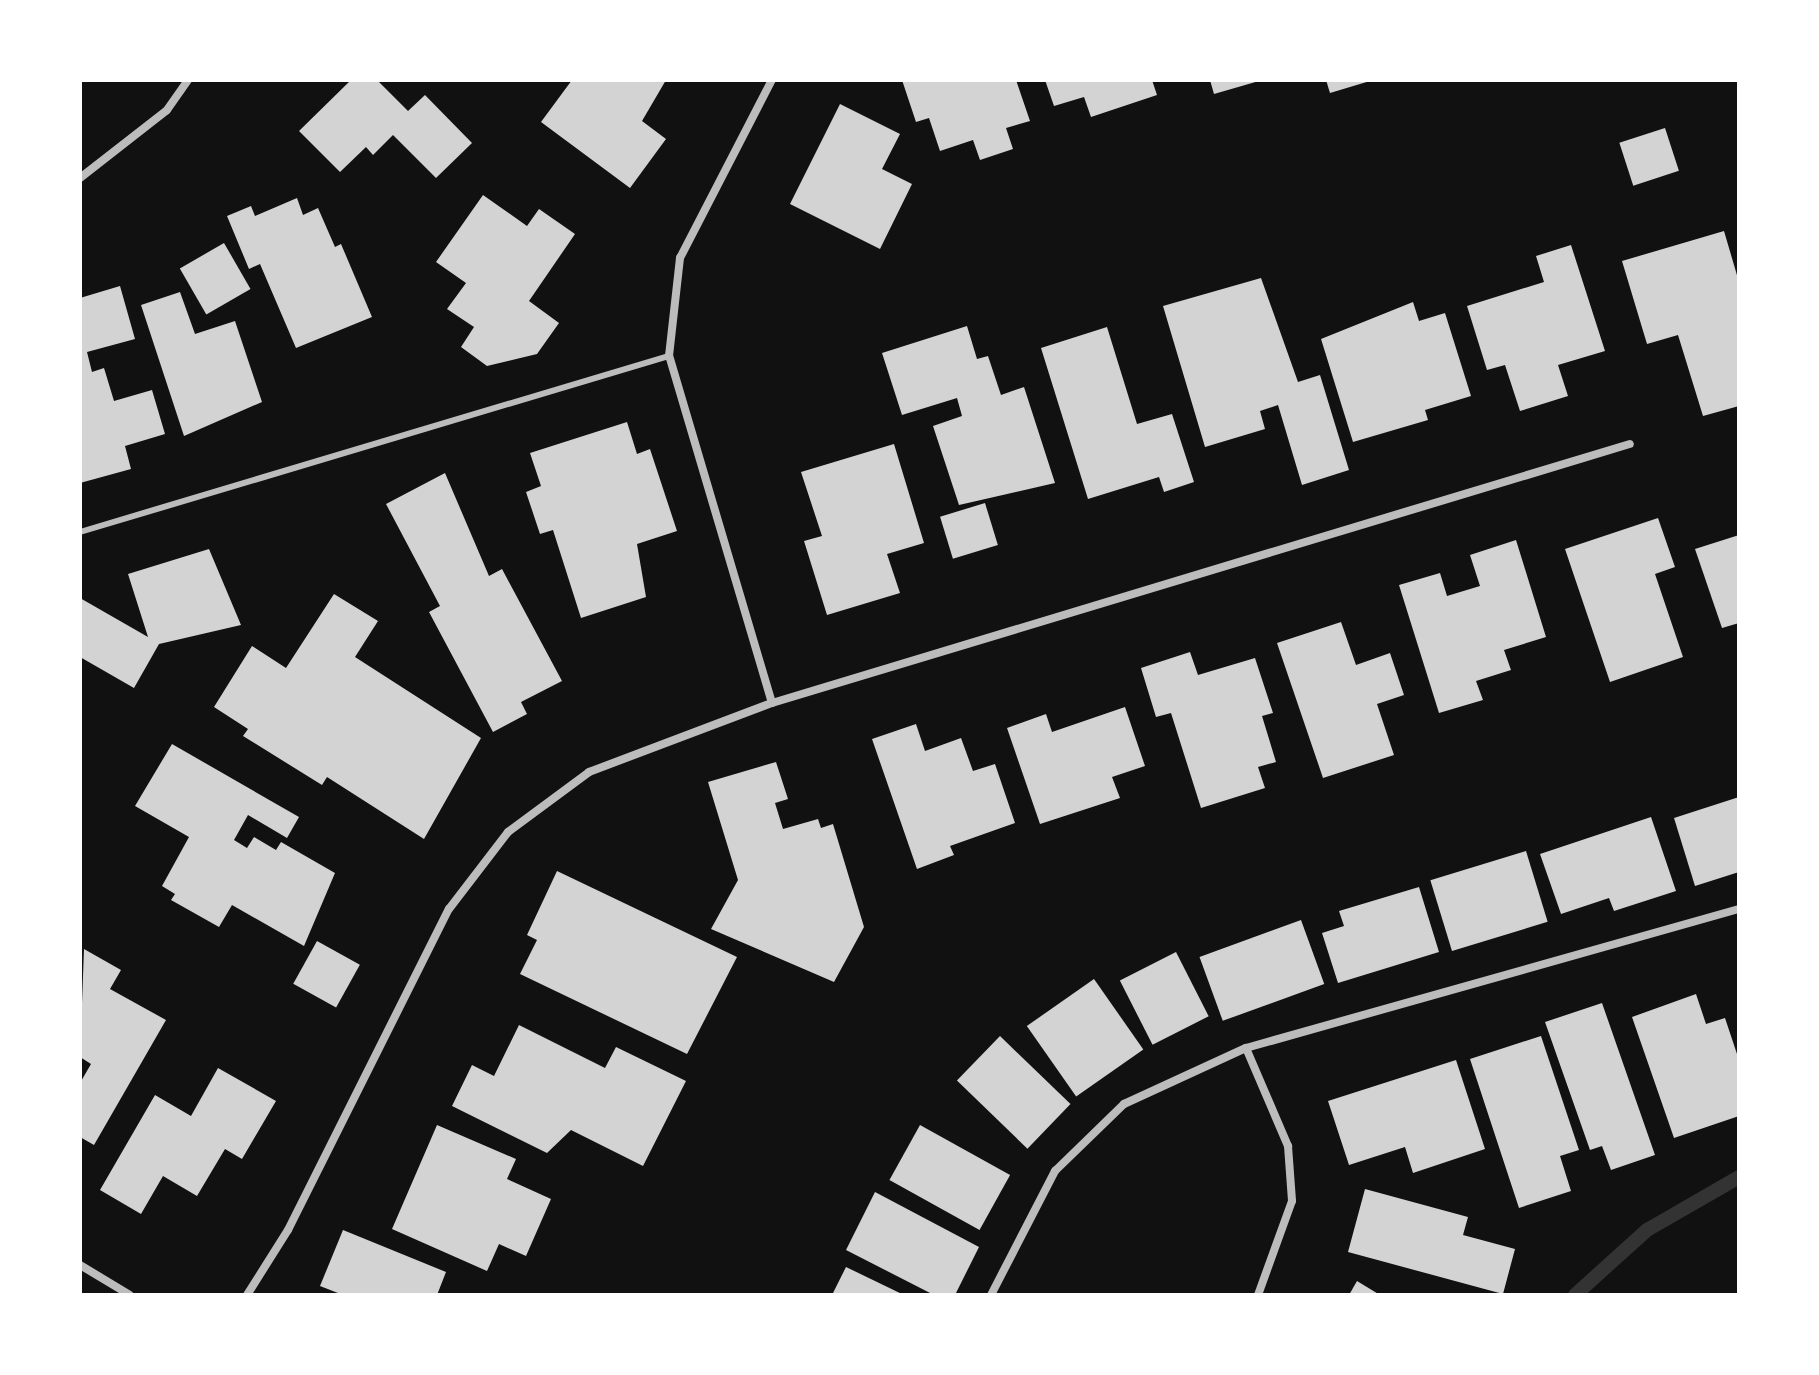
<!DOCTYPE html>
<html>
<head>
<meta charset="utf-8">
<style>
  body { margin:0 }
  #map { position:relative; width:1819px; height:1375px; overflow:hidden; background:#111; font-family:Manrope,sans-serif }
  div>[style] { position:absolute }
  .stream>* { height:14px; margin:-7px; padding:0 7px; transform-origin:7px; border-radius:7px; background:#333 }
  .building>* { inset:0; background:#d3d3d3; transform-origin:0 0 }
  .service>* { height:6px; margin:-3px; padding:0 3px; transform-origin:3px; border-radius:3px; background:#bcbcbc }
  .minor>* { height:8px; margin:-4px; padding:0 4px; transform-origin:4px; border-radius:4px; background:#bcbcbc }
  span { translate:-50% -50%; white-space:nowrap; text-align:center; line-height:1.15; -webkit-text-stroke:6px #fff; paint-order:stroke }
  .frame { position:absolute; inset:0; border:82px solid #fff; pointer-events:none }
</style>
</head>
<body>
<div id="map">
  <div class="stream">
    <i style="left:1575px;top:1295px;width:97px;rotate:-42.1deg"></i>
    <i style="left:1647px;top:1230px;width:106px;rotate:-29.9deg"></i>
  </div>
  <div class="building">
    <i style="clip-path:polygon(351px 80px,377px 80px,408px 111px,425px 95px,472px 143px,436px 178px,393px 135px,373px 155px,366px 147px,340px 172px,299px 131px)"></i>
    <i style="clip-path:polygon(572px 80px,666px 80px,642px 121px,666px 139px,630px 188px,541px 122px)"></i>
    <i style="clip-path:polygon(902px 80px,1016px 80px,1030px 121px,1006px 128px,1013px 149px,980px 160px,973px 140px,940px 151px,929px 118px,916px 122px)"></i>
    <i style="clip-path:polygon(1045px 80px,1152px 80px,1157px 95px,1091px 117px,1084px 97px,1054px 106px)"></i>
    <i style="clip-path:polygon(1210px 80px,1259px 80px,1259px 81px,1214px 94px)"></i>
    <i style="clip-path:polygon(1326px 80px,1370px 80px,1370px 81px,1330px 93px)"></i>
    <i style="clip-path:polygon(840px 104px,900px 134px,882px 169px,912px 184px,880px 249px,790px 204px)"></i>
    <i style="left:1665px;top:128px;width:45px;height:48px;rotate:72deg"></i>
    <i style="clip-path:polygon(483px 195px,527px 226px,539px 209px,575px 234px,529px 301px,559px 323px,537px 354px,487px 366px,461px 347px,474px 327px,447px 309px,466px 283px,436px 262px)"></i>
    <i style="clip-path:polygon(297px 198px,303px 215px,318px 208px,335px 247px,341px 244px,372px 317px,296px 348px,260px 264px,249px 269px,227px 216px,251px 206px,255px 216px)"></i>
    <i style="clip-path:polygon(1724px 231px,1739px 282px,1739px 406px,1703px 416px,1678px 335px,1647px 344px,1622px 261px)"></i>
    <i style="left:224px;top:243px;width:53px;height:51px;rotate:60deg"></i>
    <i style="clip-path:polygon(1571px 245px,1605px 351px,1558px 365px,1568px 396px,1520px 411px,1505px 365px,1487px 370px,1467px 306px,1544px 282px,1536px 256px)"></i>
    <i style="clip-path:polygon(1261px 278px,1298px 382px,1320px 375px,1349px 470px,1302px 485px,1278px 405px,1260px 411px,1265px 429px,1205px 447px,1163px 306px)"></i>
    <i style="clip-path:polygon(120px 286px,135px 339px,87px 352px,92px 372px,104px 368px,114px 401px,152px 390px,165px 434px,125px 446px,131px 469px,80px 483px,80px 298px)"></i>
    <i style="clip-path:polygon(180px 292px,195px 334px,235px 321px,262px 402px,184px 436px,141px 305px)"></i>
    <i style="clip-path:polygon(1413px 302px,1419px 321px,1445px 313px,1471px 396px,1425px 410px,1428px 420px,1353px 442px,1321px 339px)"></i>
    <i style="clip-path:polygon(967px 326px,977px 359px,988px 356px,1001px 395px,1024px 387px,1055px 483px,959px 505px,933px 426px,962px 416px,957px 398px,902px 415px,882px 353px)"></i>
    <i style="clip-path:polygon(1107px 327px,1137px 424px,1172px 414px,1194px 482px,1164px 492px,1159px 477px,1088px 499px,1041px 348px)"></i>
    <i style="clip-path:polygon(627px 422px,637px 454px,650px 449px,677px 531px,637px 544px,646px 597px,581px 618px,553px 530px,540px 534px,526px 492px,541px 486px,530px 453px)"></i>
    <i style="clip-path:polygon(894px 444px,924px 543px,887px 554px,900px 593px,827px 615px,804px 541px,822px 536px,801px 472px)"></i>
    <i style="clip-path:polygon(445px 473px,489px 576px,502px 569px,562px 681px,521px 702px,527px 714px,493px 732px,429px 612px,440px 606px,386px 504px)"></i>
    <i style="left:985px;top:503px;width:44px;height:47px;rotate:73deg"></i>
    <i style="clip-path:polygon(1658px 518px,1675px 567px,1655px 574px,1683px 657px,1610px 682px,1565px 549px)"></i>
    <i style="clip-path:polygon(1739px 535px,1739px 623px,1722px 628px,1695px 549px)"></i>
    <i style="clip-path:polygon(1516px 540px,1546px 637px,1504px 650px,1511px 670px,1476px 681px,1483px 700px,1439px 713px,1399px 585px,1440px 573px,1447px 596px,1480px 586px,1470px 555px)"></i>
    <i style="clip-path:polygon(209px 549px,241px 625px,159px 644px,134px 688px,80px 657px,80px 598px,148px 637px,128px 574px)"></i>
    <i style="clip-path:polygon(334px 594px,378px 621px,355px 657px,481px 738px,424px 839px,327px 777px,322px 785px,243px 736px,248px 729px,214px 707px,252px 646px,286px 668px)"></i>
    <i style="clip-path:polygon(1341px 622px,1356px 665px,1390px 653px,1404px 695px,1377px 704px,1394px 755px,1323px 778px,1277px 643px)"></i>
    <i style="clip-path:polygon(1190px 652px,1198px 675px,1255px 658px,1273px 713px,1262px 716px,1276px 762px,1258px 767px,1265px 788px,1201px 808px,1171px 713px,1156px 717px,1141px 668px)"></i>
    <i style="clip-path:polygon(1125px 707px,1145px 766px,1112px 777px,1120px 798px,1040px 824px,1007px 728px,1046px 714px,1052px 732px)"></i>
    <i style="clip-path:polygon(916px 724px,925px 751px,961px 738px,973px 771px,995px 764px,1015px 823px,950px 846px,954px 855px,917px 869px,872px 739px)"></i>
    <i style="clip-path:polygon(172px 744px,299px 817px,287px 838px,248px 815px,234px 840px,247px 848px,254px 837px,276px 850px,281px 842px,335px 873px,304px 946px,232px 905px,219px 927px,171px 900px,175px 894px,162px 886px,189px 837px,135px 806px)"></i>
    <i style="clip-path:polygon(776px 762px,788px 799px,775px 803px,783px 829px,818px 819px,821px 828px,833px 824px,864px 927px,834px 982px,711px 929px,738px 880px,708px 782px)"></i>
    <i style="clip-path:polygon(1739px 797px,1739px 872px,1695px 886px,1674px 818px)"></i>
    <i style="clip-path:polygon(1651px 817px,1676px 891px,1614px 911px,1609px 898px,1561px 914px,1540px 854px)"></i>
    <i style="left:1526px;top:851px;width:74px;height:100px;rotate:73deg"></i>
    <i style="clip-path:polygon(557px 871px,737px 957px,687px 1054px,520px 974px,537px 940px,527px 935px)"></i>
    <i style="clip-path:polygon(1419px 887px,1439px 952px,1338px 983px,1322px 933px,1344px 926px,1339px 911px)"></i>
    <i style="left:1301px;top:920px;width:68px;height:108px;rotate:70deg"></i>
    <i style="left:317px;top:941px;width:49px;height:49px;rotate:29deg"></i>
    <i style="clip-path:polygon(84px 949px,121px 970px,110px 989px,166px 1020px,94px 1145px,80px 1137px,80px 1083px,91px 1064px,80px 1057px)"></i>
    <i style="left:1176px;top:952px;width:72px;height:63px;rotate:63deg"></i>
    <i style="left:1094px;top:979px;width:86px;height:82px;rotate:55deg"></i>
    <i style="clip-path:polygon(1696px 994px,1706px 1024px,1725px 1018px,1739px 1060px,1739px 1116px,1674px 1138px,1632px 1017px)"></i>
    <i style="clip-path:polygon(1602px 1003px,1655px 1155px,1611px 1170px,1602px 1146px,1590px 1150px,1545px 1022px)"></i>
    <i style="clip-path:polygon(519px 1025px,605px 1068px,616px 1047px,686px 1081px,643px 1166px,571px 1130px,547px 1153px,452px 1106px,472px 1065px,494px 1076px)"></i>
    <i style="left:1000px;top:1036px;width:98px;height:62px;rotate:44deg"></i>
    <i style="clip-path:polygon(1541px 1036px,1579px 1150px,1560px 1156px,1571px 1191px,1519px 1208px,1470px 1059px)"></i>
    <i style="clip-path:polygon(1456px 1060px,1485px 1149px,1413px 1173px,1405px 1147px,1349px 1165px,1328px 1101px)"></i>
    <i style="clip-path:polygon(218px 1068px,276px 1101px,242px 1159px,225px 1149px,197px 1196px,163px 1176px,141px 1214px,100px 1190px,155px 1095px,191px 1116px)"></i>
    <i style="clip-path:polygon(437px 1125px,516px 1159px,507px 1179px,551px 1199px,526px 1256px,499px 1244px,487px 1271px,392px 1229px)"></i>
    <i style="left:920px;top:1125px;width:103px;height:63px;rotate:29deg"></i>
    <i style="clip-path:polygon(1365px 1189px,1468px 1217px,1463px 1235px,1515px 1249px,1503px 1294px,1348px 1252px)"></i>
    <i style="clip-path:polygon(875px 1192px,979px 1247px,955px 1295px,934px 1295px,846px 1250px)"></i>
    <i style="clip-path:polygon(343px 1230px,446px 1272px,437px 1295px,343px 1295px,320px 1286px)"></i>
    <i style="clip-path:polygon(846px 1267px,904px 1295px,832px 1295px)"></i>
    <i style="clip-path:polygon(1357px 1281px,1380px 1295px,1349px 1295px)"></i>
  </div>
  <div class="service">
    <i style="left:80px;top:532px;width:615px;rotate:-16.64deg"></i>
  </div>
  <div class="minor">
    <i style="left:80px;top:178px;width:110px;rotate:-38deg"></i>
    <i style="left:167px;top:110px;width:37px;rotate:-55deg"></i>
    <i style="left:772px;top:703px;width:362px;rotate:-106.5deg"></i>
    <i style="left:669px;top:356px;width:99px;rotate:-83.6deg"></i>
    <i style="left:680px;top:258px;width:200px;rotate:-62.7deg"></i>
    <i style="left:1246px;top:1048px;width:107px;rotate:66.8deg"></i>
    <i style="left:1288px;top:1146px;width:55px;rotate:85.8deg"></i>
    <i style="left:1292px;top:1201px;width:100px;rotate:109.9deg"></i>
    <i style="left:80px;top:1265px;width:58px;rotate:31deg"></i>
    <i style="left:247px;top:1295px;width:77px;rotate:-57.8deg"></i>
    <i style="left:288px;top:1230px;width:359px;rotate:-63.4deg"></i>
    <i style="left:449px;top:909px;width:97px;rotate:-52.5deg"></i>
    <i style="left:508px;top:832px;width:101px;rotate:-36.5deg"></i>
    <i style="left:589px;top:772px;width:196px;rotate:-20.7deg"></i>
    <i style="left:772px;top:703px;width:896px;rotate:-16.8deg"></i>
    <i style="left:991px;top:1295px;width:140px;rotate:-62.7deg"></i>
    <i style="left:1055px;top:1171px;width:96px;rotate:-44.2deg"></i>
    <i style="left:1124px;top:1104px;width:134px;rotate:-24.7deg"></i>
    <i style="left:1246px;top:1048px;width:512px;rotate:-15.75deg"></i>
  </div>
  <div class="frame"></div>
</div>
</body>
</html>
